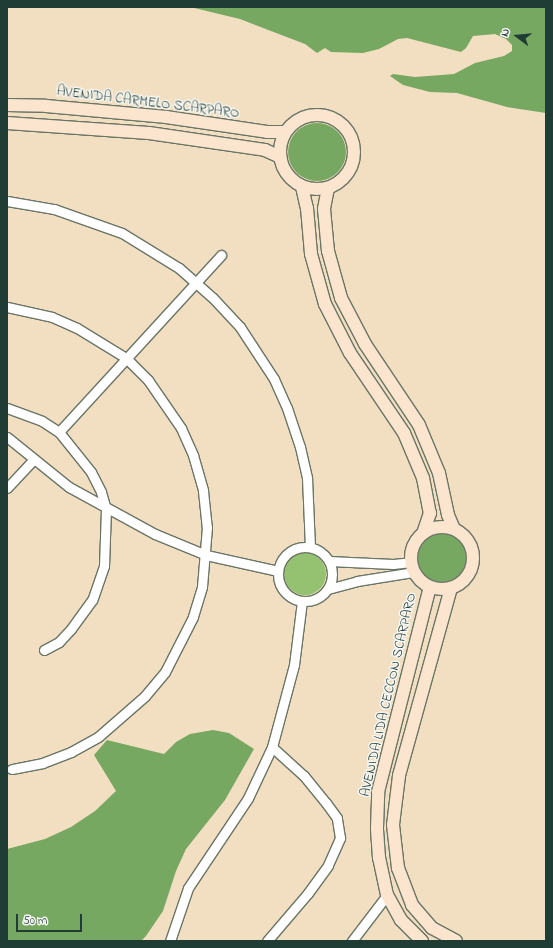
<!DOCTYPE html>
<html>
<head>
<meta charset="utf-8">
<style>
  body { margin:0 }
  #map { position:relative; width:553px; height:948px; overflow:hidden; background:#f2dec1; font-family:"Indie Flower",sans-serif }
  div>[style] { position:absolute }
  .green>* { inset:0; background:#94c270 }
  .round { border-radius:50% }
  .forest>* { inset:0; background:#77a862 }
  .roads { filter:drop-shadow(1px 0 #697565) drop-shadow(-1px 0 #697565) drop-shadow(0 1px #697565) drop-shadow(0 -1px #697565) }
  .minor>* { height:9px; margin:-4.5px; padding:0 4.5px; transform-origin:4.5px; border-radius:4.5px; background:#fff }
  .minor>.ring { margin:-4.5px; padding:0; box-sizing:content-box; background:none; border:9px solid #fff; border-radius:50% }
  .secondary>* { height:12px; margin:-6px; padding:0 6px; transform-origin:6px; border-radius:6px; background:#fce5cf }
  .secondary>.ring { margin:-6px; padding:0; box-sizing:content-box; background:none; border:12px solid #fce5cf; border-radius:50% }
  span { translate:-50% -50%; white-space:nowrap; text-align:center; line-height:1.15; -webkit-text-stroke:3px #f6f6f2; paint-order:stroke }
  .street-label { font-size:14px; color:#1f3d34 }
  .frame { position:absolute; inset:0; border:8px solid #1f3d34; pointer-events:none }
  .north { position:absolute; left:497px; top:16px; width:40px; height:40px; -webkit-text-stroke:3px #f6f6f2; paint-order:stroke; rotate:286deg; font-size:11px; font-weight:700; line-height:16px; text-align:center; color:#1f3d34 }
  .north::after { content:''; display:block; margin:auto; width:14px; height:18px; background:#1f3d34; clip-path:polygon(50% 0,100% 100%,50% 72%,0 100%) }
  .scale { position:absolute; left:16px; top:914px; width:66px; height:18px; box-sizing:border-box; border:2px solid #1f3d34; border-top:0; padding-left:5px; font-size:12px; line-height:14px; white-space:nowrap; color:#1f3d34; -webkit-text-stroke:3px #f6f6f2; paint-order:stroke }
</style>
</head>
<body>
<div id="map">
  <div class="green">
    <i class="round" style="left:284px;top:553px;width:42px;height:42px"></i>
  </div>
  <div class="forest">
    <i style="clip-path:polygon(190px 7px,546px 7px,546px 113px,507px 107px,457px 93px,430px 92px,403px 85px,390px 76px,393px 74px,415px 77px,454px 74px,475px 63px,504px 56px,512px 51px,512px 45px,506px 39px,495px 34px,473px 36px,466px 48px,461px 52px,407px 38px,398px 39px,379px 49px,363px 53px,331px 52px,325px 48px,317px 53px,305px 44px,240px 19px)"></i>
    <i class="round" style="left:288px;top:123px;width:58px;height:58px"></i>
    <i class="round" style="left:418px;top:534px;width:48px;height:48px"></i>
    <i style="clip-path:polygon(213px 730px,229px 733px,254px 749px,225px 800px,186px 849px,176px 871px,163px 911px,146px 936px,141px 941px,7px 941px,7px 849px,45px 839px,71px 827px,95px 811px,116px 791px,94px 755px,107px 740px,164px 754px,176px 742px,190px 734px)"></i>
  </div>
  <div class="roads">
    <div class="minor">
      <i style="left:7px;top:201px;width:48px;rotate:9.7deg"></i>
      <i style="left:54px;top:209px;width:72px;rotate:19.4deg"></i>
      <i style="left:122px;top:233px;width:67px;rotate:31.6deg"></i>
      <i style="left:179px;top:268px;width:45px;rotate:41.4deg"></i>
      <i style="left:213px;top:298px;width:40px;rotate:47deg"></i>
      <i style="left:240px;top:327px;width:62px;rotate:56.8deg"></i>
      <i style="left:274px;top:379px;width:32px;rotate:66deg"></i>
      <i style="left:287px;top:408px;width:41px;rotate:71.6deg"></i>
      <i style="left:300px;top:447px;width:32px;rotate:77deg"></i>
      <i style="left:307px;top:478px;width:69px;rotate:87.5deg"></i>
      <i style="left:7px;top:307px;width:46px;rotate:12.5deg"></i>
      <i style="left:52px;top:317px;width:27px;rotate:24deg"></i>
      <i style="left:77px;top:328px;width:57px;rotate:31.5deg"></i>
      <i style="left:126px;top:358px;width:31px;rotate:45deg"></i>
      <i style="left:148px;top:380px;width:58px;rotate:55.5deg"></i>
      <i style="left:181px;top:428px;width:30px;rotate:66deg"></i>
      <i style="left:193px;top:455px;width:37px;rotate:74deg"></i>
      <i style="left:203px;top:491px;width:36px;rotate:84deg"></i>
      <i style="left:207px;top:527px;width:60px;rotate:94.8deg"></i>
      <i style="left:202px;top:587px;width:31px;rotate:107deg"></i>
      <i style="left:193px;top:617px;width:62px;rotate:117deg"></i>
      <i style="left:165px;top:672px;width:31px;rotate:130deg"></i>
      <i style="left:145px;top:696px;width:62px;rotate:138.9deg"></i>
      <i style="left:98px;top:737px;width:31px;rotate:151deg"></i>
      <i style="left:71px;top:752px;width:30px;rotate:159deg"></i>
      <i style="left:43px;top:763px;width:32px;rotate:169deg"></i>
      <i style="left:7px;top:408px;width:37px;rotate:20deg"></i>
      <i style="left:42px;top:421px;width:20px;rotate:33deg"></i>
      <i style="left:59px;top:432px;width:51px;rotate:51.3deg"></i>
      <i style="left:91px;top:472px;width:22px;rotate:63deg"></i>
      <i style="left:101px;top:492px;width:18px;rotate:74deg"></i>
      <i style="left:106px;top:509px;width:57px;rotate:92deg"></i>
      <i style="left:104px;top:566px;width:36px;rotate:109deg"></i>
      <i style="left:92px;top:600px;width:36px;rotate:126deg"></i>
      <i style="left:71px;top:629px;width:18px;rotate:133deg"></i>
      <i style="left:59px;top:642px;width:17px;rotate:152deg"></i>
      <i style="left:59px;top:432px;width:240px;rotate:-47.5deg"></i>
      <i style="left:7px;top:437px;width:80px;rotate:38.9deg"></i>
      <i style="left:69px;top:487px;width:98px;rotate:28.7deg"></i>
      <i style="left:155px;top:534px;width:55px;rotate:22.4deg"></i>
      <i style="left:206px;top:555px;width:74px;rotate:12.5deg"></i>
      <i style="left:7px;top:488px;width:38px;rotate:-47deg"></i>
      <i class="ring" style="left:278px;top:547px;width:45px;height:45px"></i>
      <i style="left:329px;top:561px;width:64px;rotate:2.7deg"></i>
      <i style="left:393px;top:564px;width:18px;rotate:-6deg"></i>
      <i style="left:328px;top:589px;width:30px;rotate:-15deg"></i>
      <i style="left:357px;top:581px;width:58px;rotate:-9deg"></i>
      <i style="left:170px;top:941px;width:56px;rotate:-71.2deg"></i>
      <i style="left:188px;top:888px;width:108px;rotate:-56.3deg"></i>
      <i style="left:248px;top:798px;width:56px;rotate:-64.8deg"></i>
      <i style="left:272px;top:747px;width:85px;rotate:-75deg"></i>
      <i style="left:294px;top:665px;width:64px;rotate:-82.9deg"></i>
      <i style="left:267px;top:941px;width:63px;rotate:-49.5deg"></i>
      <i style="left:308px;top:893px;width:34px;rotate:-54deg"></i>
      <i style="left:328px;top:865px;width:30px;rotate:-66deg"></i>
      <i style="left:340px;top:838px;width:20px;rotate:-99deg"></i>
      <i style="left:337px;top:818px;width:19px;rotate:-126deg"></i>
      <i style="left:326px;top:803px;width:35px;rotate:-129deg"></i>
      <i style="left:304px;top:776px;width:43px;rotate:-137.8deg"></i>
      <i style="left:352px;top:941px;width:58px;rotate:-52.7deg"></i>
    </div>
    <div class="secondary">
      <i style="left:7px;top:105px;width:39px;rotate:1deg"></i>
      <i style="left:46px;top:106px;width:121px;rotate:5.2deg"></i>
      <i style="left:166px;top:117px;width:102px;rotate:8.4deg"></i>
      <i style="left:267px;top:132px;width:18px"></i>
      <i class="ring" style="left:280px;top:115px;width:62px;height:62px"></i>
      <i style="left:7px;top:123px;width:142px;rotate:4deg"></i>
      <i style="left:149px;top:133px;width:117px;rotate:8.3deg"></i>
      <i style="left:265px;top:150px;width:17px;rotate:25deg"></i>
      <i style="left:302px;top:187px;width:22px;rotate:77deg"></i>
      <i style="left:307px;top:208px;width:46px;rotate:85deg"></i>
      <i style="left:311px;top:254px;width:52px;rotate:74.4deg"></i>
      <i style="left:325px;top:304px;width:55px;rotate:63deg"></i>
      <i style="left:350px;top:353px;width:97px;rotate:56deg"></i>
      <i style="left:404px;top:433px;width:49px;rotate:67.1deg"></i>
      <i style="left:423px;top:478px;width:36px;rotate:79deg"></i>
      <i style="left:430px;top:513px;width:21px;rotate:109deg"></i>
      <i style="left:328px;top:188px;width:21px;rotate:101deg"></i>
      <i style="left:324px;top:209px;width:42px;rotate:84.6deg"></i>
      <i style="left:328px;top:251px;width:49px;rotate:74.5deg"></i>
      <i style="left:341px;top:298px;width:52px;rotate:62.4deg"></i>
      <i style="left:365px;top:344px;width:97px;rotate:56.3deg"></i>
      <i style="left:419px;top:425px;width:52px;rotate:67.4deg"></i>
      <i style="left:439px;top:473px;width:43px;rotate:77.9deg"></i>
      <i style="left:448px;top:515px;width:15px;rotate:67deg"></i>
      <i class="ring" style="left:411px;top:527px;width:50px;height:50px"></i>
      <i style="left:451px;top:588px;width:195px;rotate:105.5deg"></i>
      <i style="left:399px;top:776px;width:49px;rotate:97deg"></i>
      <i style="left:393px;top:825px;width:43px;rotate:83.4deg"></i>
      <i style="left:398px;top:868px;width:40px;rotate:69deg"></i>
      <i style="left:412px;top:905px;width:30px;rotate:49deg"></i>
      <i style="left:432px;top:928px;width:27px;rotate:28deg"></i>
      <i style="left:422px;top:941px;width:30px;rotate:-135deg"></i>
      <i style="left:401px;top:920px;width:29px;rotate:-119deg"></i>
      <i style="left:387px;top:895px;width:38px;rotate:-102deg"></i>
      <i style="left:379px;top:858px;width:30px;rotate:-94deg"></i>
      <i style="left:377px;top:828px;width:36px;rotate:-88deg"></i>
      <i style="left:378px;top:792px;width:211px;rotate:-75.8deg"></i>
    </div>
  </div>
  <div class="street-label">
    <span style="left:148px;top:103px;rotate:7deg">AVENIDA CARMELO SCARPARO</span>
    <span style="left:389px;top:695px;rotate:-77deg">AVENIDA LIDA CECCON SCARPARO</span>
  </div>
  <div class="frame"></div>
  <div class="north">N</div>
  <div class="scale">50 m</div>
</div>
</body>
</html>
